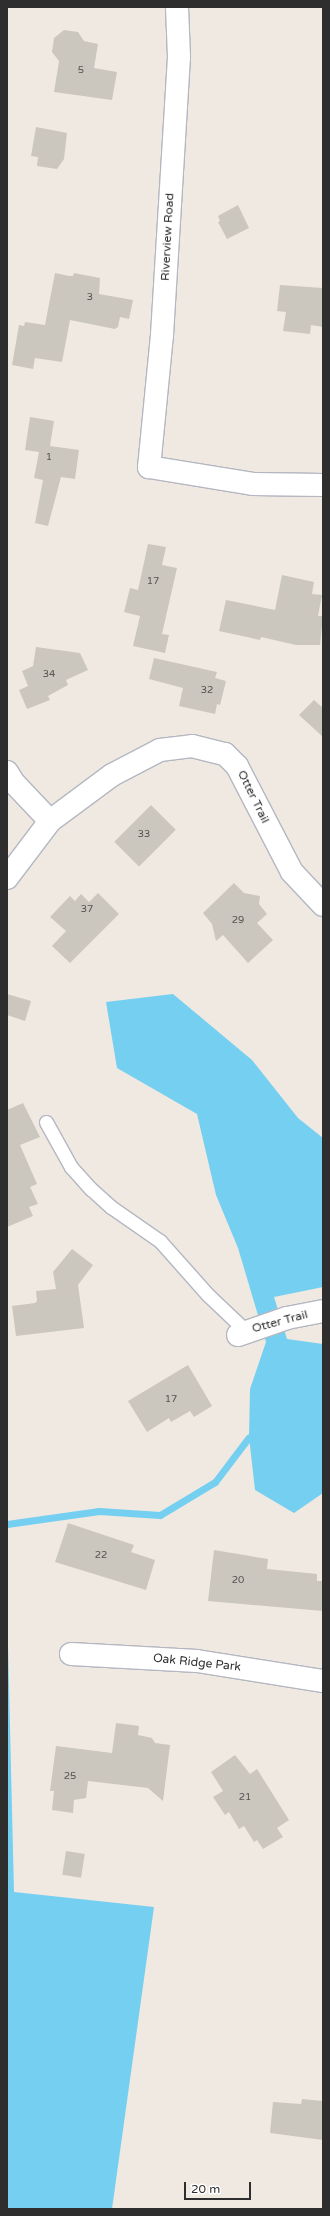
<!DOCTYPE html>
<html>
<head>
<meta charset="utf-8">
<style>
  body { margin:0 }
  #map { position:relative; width:330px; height:2216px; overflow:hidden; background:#efe9e1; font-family:"Varela Round",sans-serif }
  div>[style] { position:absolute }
  .water>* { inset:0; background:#75cff0 }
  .stream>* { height:7px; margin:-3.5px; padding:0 3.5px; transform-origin:3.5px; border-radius:3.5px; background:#75cff0 }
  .building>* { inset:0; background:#cbc7bf; transform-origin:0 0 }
  .roads { filter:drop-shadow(1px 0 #b4b7c1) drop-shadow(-1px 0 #b4b7c1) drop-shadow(0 1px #b4b7c1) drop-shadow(0 -1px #b4b7c1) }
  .service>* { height:13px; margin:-6.5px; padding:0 6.5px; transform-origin:6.5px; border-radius:6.5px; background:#fff }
  .minor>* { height:22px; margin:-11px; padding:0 11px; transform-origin:11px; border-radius:11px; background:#fff }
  span { translate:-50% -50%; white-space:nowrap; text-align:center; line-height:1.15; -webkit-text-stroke:3px #fff; paint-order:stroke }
  .number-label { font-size:10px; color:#555452 }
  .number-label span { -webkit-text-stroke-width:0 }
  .street-label { font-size:12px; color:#2e2e2e }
  .frame { position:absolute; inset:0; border:8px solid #2e2e2e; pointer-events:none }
  .scale { position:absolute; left:184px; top:2182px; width:67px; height:18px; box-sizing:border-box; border:2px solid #2e2e2e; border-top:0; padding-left:5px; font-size:12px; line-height:14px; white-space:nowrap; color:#2e2e2e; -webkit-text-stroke:3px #fff; paint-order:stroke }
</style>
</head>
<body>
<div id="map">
  <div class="water">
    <i style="clip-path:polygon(173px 994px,252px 1060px,298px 1118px,323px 1138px,323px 1287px,274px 1297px,287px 1339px,323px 1344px,323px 1493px,294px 1513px,255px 1490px,249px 1437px,250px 1389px,266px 1342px,238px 1248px,216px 1195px,197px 1114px,117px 1068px,106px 1002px)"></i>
    <i style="clip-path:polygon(7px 1603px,14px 1892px,154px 1907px,112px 2209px,7px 2209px)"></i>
  </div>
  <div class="stream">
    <i style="left:7px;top:1524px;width:93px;rotate:-8deg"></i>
    <i style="left:99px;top:1511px;width:61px;rotate:3.8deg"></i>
    <i style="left:160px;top:1515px;width:64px;rotate:-31deg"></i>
    <i style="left:215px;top:1482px;width:56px;rotate:-52.9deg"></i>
  </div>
  <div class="building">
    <i style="clip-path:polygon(64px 30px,78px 32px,84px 41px,98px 44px,94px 68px,117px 72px,112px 100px,54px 92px,59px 61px,52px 52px,54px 38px)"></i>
    <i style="clip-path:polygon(36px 127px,67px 133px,64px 159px,57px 169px,37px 166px,38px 157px,31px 156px)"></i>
    <i style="clip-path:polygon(238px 205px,249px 228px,227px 239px,218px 222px,220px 221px,218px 216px)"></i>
    <i style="clip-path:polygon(55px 273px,69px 276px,73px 276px,74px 273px,100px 278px,99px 294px,133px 300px,129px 319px,120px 317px,118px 327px,115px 329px,70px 320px,62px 362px,35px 358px,33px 369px,12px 365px,19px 325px,24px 326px,25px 322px,45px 325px)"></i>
    <i style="clip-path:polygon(280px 285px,323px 288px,323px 327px,311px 325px,310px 334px,283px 331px,286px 312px,277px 311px)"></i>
    <i style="clip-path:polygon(30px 417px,54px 421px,50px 446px,79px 450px,75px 479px,61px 477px,48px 526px,35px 523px,43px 480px,34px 478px,39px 452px,25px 450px)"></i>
    <i style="clip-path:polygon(148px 544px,166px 547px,162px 565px,177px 568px,162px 634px,169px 635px,165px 653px,133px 646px,140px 616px,124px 612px,130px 588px,138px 590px)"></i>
    <i style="clip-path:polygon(282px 575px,314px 582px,312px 594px,322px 595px,318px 616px,323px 616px,320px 645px,296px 645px,261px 637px,260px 640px,219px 631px,226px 600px,275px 610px)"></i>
    <i style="clip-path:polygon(36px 647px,80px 653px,88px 670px,66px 680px,68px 685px,48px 696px,50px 700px,27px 709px,19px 690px,28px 686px,22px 671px,33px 666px)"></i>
    <i style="clip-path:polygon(154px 658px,217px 672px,215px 678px,226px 681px,220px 705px,217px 704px,215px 714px,179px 706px,183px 688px,149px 679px)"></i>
    <i style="clip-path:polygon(314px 700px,323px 708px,323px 737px,299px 715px)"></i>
    <i style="left:151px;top:805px;width:35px;height:52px;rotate:45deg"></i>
    <i style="clip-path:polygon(234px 883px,244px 893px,260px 896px,259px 904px,267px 914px,257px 923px,273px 940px,248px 963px,223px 935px,216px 941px,212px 924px,203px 913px)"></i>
    <i style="clip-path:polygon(98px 893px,119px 914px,70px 963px,52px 946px,66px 931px,50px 917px,70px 896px,75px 901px,81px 894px,89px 902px)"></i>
    <i style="clip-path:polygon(7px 994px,31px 1001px,25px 1021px,7px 1015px)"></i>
    <i style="clip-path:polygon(23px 1103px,40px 1137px,20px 1145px,37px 1184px,30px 1187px,38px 1204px,29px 1207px,33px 1216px,7px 1227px,7px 1110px)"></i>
    <i style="clip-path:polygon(72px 1249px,93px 1265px,78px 1285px,84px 1328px,16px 1336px,12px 1306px,35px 1303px,37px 1301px,36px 1291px,56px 1289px,53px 1272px)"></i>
    <i style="clip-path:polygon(188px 1365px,212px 1406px,194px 1417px,190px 1411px,171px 1422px,169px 1418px,147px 1432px,128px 1401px)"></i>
    <i style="clip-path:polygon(68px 1523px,134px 1545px,131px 1552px,155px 1560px,146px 1590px,55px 1562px)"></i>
    <i style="clip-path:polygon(214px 1550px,268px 1559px,267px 1569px,317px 1574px,317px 1581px,323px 1581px,323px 1611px,208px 1601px)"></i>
    <i style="clip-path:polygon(116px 1723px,139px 1726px,138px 1735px,152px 1738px,155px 1743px,170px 1745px,163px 1801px,148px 1788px,88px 1781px,86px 1798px,74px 1800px,73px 1813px,52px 1810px,54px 1791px,50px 1791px,56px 1746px,112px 1753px)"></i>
    <i style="clip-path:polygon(235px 1755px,250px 1774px,257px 1769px,289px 1820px,277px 1828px,283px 1837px,263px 1849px,257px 1840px,254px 1842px,244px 1826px,239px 1829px,229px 1812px,225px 1815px,213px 1797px,223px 1791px,211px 1772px)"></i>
    <i style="left:66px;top:1851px;width:19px;height:24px;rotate:9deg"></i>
    <i style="clip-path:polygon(302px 2099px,323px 2101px,323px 2140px,270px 2133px,273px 2102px,301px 2104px)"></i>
  </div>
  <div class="roads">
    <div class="service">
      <i style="left:46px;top:1122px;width:51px;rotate:60.9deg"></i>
      <i style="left:71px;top:1167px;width:30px;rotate:48deg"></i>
      <i style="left:91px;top:1189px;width:27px;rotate:42deg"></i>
      <i style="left:111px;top:1207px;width:60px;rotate:34.8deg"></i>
      <i style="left:160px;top:1241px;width:72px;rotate:48.4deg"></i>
      <i style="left:208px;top:1295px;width:52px;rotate:43.5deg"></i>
    </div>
    <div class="minor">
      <i style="left:177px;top:7px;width:50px;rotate:87.7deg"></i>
      <i style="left:179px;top:57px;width:279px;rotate:93.5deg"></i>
      <i style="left:162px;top:335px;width:133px;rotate:95.6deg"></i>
      <i style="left:149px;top:467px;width:105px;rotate:9.3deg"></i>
      <i style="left:253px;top:484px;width:70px;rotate:0.8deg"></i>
      <i style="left:7px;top:772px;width:13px;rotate:58deg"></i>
      <i style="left:14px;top:783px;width:52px;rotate:46.5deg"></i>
      <i style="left:7px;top:878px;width:71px;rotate:-53deg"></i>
      <i style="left:50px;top:821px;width:77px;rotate:-36.6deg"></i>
      <i style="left:112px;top:775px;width:54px;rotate:-27.5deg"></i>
      <i style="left:160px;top:750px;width:32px;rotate:-7deg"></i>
      <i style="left:192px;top:746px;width:34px;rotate:14deg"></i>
      <i style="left:225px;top:754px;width:17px;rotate:45deg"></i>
      <i style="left:237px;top:766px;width:119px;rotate:62.6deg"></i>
      <i style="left:292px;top:872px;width:45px;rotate:46.8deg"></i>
      <i style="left:238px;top:1335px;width:52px;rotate:-19.1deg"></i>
      <i style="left:287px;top:1318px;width:37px;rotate:-11deg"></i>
      <i style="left:71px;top:1654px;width:126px;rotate:3.2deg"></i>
      <i style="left:197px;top:1661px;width:128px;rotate:9deg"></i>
    </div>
  </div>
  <div class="number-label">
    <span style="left:81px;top:71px">5</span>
    <span style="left:90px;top:298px">3</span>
    <span style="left:49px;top:458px">1</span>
    <span style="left:153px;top:582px">17</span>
    <span style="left:49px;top:675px">34</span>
    <span style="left:207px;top:691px">32</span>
    <span style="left:144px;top:835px">33</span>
    <span style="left:87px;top:910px">37</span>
    <span style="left:238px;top:921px">29</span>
    <span style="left:171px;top:1400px">17</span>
    <span style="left:101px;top:1556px">22</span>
    <span style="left:238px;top:1581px">20</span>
    <span style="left:70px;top:1777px">25</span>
    <span style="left:245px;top:1798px">21</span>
  </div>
  <div class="street-label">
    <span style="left:168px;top:237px;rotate:-87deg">Riverview Road</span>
    <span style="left:253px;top:797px;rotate:64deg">Otter Trail</span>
    <span style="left:280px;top:1322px;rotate:-15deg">Otter Trail</span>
    <span style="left:197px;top:1663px;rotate:6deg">Oak Ridge Park</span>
  </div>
  <div class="frame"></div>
  <div class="scale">20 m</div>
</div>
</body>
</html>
